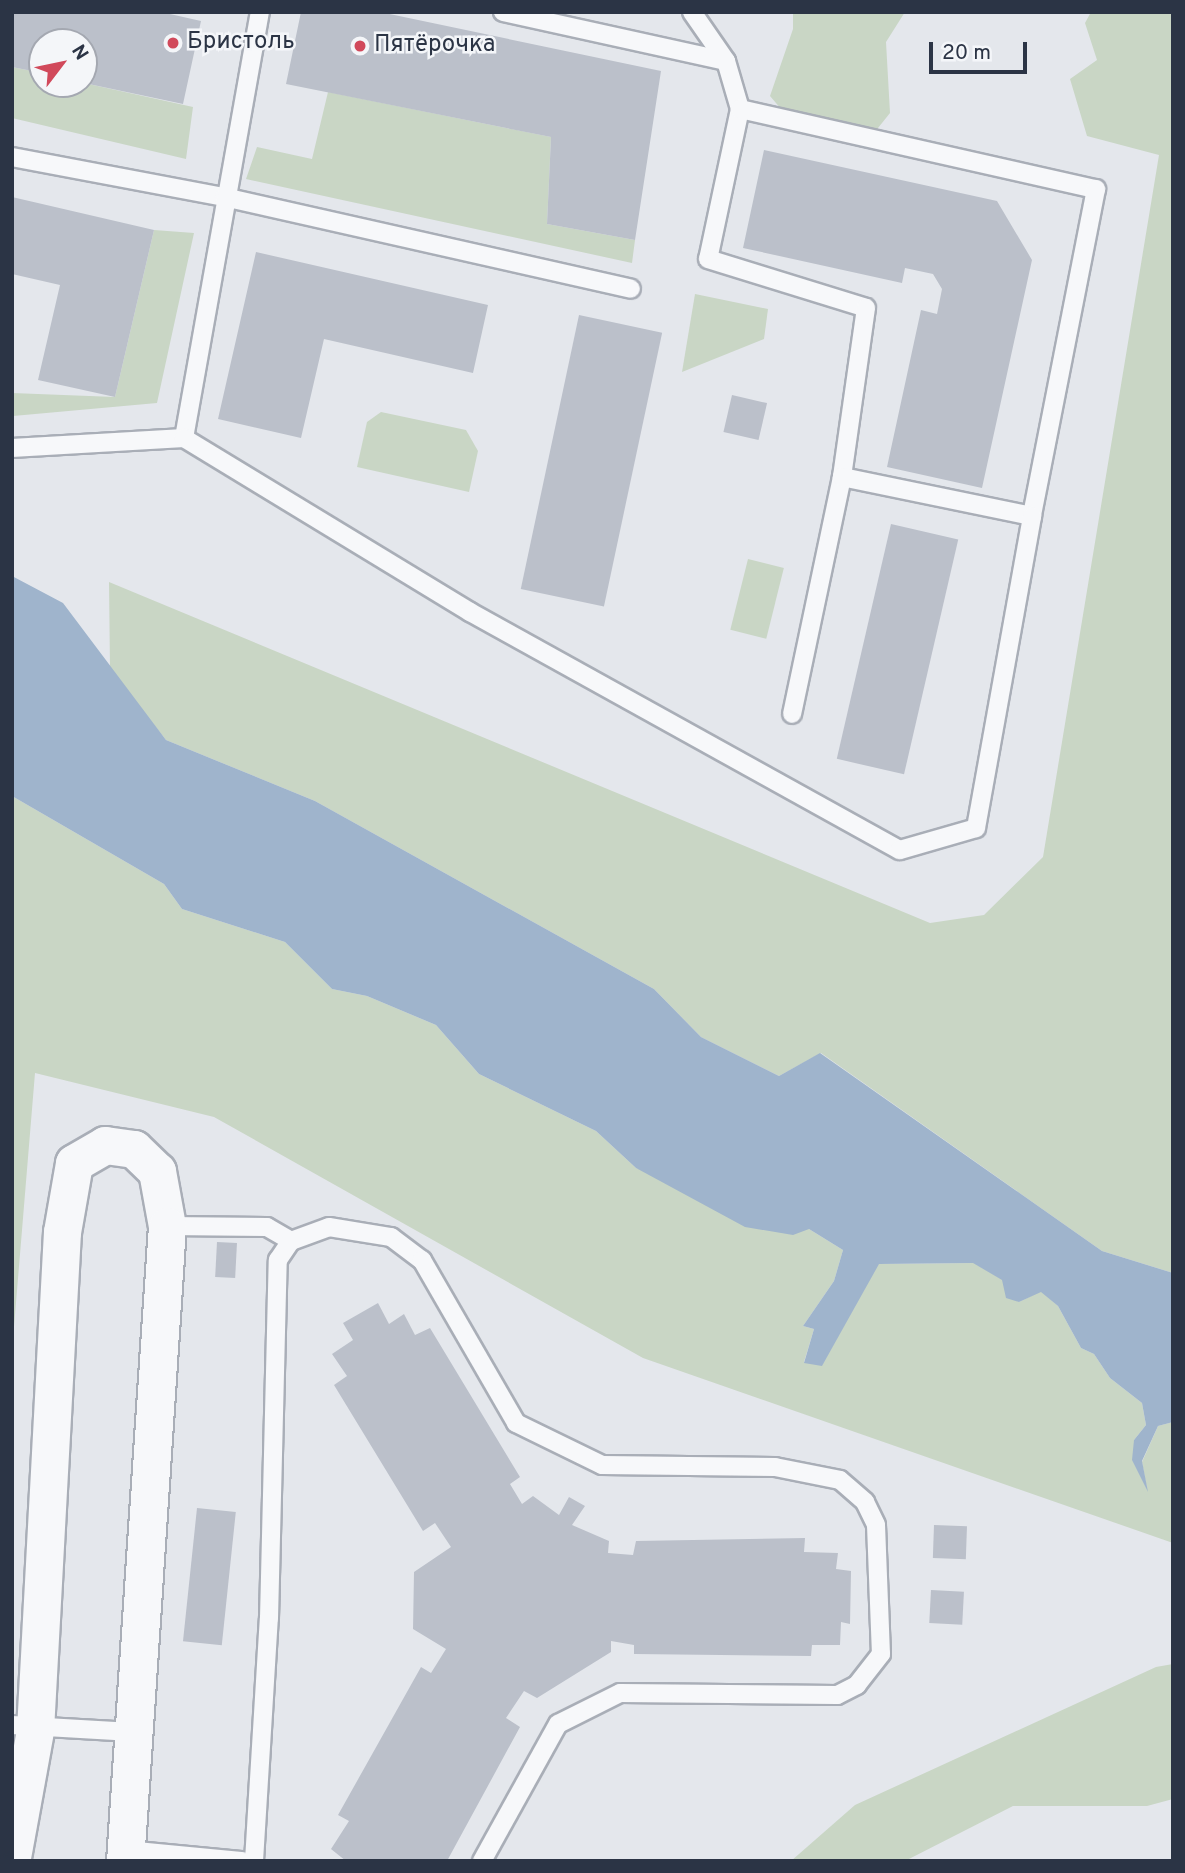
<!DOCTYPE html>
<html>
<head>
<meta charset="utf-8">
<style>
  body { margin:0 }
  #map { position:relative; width:1185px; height:1873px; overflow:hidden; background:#e4e7ec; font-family:Overpass,sans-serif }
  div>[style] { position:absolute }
  .green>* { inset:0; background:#c9d6c5; transform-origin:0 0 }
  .water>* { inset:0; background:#9fb4cc }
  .building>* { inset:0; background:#bbc0ca; transform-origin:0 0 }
  .roads { filter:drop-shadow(2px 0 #a9aeb7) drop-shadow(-2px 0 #a9aeb7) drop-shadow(0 2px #a9aeb7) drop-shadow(0 -2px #a9aeb7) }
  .service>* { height:18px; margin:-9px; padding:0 9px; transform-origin:9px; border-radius:9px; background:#f7f8fa }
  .minor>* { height:37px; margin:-18.5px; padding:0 18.5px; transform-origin:18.5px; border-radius:18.5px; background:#f7f8fa }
  .dots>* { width:19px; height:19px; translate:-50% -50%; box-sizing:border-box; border:4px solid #f4f6f9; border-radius:50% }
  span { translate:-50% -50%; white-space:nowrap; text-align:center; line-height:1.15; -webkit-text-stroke:5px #f4f6f9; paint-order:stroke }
  .poi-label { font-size:24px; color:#2b3445 }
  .left { translate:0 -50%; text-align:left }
  .frame { position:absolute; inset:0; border:14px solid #2b3445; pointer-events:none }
  .north { position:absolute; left:28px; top:28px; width:70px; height:70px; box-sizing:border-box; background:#f4f6f9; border:2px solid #a4a8b1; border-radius:50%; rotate:58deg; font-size:19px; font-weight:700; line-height:28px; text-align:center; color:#2b3445 }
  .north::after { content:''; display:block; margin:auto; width:24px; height:32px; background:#d1495b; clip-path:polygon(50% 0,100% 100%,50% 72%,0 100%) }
  .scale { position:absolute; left:929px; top:42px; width:98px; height:32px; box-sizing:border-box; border:4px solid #2b3445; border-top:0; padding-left:9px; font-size:21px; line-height:24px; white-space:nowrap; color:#2b3445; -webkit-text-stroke:5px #f4f6f9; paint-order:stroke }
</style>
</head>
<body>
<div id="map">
  <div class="green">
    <i style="clip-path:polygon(793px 12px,905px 12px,886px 42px,890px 113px,862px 148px,799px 130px,770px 96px,793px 29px)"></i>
    <i style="clip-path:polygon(1091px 12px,1173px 12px,1173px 1273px,1102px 1251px,821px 1053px,779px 1076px,701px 1037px,654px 989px,315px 801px,166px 740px,110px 669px,109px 582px,930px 923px,984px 915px,1043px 857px,1159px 155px,1087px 136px,1070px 79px,1097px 60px,1085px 23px)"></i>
    <i style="clip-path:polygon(12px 67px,42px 73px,42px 84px,84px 83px,193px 107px,186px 159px,12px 118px)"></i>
    <i style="clip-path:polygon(328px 92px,551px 137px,547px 224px,635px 240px,632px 263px,246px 179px,257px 147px,312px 159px)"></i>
    <i style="clip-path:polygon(154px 230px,194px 233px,157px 403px,13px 416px,12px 393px,115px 397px)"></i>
    <i style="clip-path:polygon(695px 294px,768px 309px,764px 339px,682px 372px)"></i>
    <i style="clip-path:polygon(381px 412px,466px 430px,478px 451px,469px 492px,357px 467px,367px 422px)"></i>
    <i style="left:748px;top:559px;width:37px;height:73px;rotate:14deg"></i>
    <i style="clip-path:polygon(12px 796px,164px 884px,182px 909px,285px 942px,332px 989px,367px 996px,436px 1025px,479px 1074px,596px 1131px,636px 1168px,809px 1229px,843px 1250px,834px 1281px,803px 1326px,814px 1329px,804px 1362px,822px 1365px,878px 1264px,974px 1263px,1003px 1280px,1019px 1302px,1041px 1291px,1058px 1306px,1081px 1348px,1094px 1354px,1110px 1378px,1142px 1403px,1146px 1425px,1134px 1440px,1147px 1489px,1142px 1462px,1158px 1426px,1173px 1422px,1173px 1543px,643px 1358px,214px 1117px,35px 1073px,12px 1351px)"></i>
    <i style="clip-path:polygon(1173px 1664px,1173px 1799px,1147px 1806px,1013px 1806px,905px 1861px,791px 1861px,855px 1805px,1156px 1667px)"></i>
  </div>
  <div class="water">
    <i style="clip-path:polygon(12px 576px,63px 603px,166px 740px,315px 801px,654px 989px,701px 1037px,779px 1076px,820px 1053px,1102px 1251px,1173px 1273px,1173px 1422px,1158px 1426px,1142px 1461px,1148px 1492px,1132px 1460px,1134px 1440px,1146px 1425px,1142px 1403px,1110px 1378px,1094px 1354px,1081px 1348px,1058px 1306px,1041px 1292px,1019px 1302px,1006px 1298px,1002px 1280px,973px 1263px,879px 1264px,822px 1366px,804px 1363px,814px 1329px,803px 1326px,834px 1281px,843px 1250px,809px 1229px,793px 1235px,745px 1227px,636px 1168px,596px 1131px,479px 1074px,436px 1025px,367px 996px,332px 989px,285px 942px,182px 909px,164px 884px,12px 796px)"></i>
  </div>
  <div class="building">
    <i style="clip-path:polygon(12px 12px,161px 12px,201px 21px,183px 104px,84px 83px,84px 42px,42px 42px,42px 73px,12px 67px)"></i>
    <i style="clip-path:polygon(301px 12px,380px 12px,661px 71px,635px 240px,547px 224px,551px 137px,286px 84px)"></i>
    <i style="clip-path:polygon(764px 150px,997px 201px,1032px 260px,982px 488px,887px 467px,921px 310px,937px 314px,942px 289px,933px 274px,905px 268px,902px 283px,743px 248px)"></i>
    <i style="clip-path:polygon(12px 197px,154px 230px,115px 397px,38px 380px,60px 285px,12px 274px)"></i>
    <i style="clip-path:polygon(256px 252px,488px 305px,473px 373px,324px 339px,301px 438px,218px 419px)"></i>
    <i style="left:579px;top:315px;width:85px;height:280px;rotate:12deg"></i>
    <i style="left:732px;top:395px;width:36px;height:38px;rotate:13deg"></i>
    <i style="left:891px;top:524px;width:69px;height:241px;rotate:13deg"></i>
    <i style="left:217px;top:1242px;width:20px;height:35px;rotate:3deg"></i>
    <i style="clip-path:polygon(378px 1303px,389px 1324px,404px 1314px,415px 1335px,430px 1328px,520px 1477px,510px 1484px,522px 1504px,533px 1496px,559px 1515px,569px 1497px,585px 1506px,572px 1525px,609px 1541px,608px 1553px,633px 1555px,636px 1541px,805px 1538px,804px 1552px,838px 1553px,836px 1569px,851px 1571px,850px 1624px,841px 1622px,840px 1645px,812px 1645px,811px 1656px,634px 1654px,634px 1645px,611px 1641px,611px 1652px,537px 1698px,524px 1691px,506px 1718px,520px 1727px,447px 1861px,346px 1861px,331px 1849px,349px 1821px,338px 1815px,421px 1667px,431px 1673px,446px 1649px,413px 1629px,414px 1572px,451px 1547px,435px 1523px,423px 1531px,334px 1385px,347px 1376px,332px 1354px,353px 1340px,343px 1323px)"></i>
    <i style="left:197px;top:1508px;width:39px;height:134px;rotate:6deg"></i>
    <i style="left:934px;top:1525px;width:33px;height:33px;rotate:2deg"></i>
    <i style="left:931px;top:1590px;width:33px;height:33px;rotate:3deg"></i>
  </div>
  <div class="roads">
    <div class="service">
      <i style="left:503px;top:12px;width:228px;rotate:12.4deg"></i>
      <i style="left:692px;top:12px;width:60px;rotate:55.2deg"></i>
      <i style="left:726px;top:61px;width:50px;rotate:73.7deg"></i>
      <i style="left:740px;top:109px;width:153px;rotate:102deg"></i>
      <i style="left:708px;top:259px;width:165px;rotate:17.2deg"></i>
      <i style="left:866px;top:308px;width:171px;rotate:98.1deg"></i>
      <i style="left:842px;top:477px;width:242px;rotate:101.9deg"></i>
      <i style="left:740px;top:109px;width:365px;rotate:12.7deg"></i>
      <i style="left:1096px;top:189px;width:333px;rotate:101.1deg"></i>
      <i style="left:1032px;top:516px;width:194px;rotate:-168.4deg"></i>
      <i style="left:12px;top:157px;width:216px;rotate:10.7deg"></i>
      <i style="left:224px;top:197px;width:417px;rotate:12.7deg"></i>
      <i style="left:184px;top:438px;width:433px;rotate:-79.9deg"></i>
      <i style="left:12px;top:448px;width:172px;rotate:-3.3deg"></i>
      <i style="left:184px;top:438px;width:335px;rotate:31.3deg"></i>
      <i style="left:470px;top:612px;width:491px;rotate:29deg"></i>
      <i style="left:900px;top:850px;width:79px;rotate:-16.1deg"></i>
      <i style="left:976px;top:828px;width:317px;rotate:-79.8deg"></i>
      <i style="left:167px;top:1226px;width:100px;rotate:0.6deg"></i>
      <i style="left:267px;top:1227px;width:28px;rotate:30deg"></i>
      <i style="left:12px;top:1725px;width:120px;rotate:3.3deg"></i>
      <i style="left:127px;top:1850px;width:116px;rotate:5.5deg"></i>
      <i style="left:254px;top:1861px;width:243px;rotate:-86.5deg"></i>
      <i style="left:269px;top:1618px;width:358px;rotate:-88.6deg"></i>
      <i style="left:278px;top:1260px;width:23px;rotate:-56deg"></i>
      <i style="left:291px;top:1241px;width:40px;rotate:-20.2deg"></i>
      <i style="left:329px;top:1227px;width:63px;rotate:9.2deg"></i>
      <i style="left:391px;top:1237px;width:39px;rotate:37deg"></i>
      <i style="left:422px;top:1260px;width:188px;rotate:60deg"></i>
      <i style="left:516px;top:1423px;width:96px;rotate:26deg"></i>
      <i style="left:602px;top:1465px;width:173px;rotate:0.7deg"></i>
      <i style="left:775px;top:1467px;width:66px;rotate:11.3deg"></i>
      <i style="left:840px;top:1480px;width:33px;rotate:41deg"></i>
      <i style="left:865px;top:1502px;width:25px;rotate:64deg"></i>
      <i style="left:876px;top:1525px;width:129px;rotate:87.8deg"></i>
      <i style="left:881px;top:1654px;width:39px;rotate:128deg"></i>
      <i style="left:857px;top:1685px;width:22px;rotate:153deg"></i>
      <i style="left:837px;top:1695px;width:217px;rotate:-179.5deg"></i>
      <i style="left:620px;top:1693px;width:69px;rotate:153.4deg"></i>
      <i style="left:558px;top:1724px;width:157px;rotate:119deg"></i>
    </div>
    <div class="minor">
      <i style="left:12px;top:1857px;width:129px;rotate:-79.7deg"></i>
      <i style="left:35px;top:1730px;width:499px;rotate:-86.9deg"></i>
      <i style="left:62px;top:1232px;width:70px;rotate:-80.1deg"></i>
      <i style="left:74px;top:1163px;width:36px;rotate:-30deg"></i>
      <i style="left:105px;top:1145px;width:29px;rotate:8deg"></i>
      <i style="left:134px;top:1149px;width:32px;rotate:44deg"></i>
      <i style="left:157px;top:1171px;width:56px;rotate:79.7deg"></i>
      <i style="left:167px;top:1226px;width:636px;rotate:93.78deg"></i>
    </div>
  </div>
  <div class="dots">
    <i style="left:173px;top:43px;background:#d1495b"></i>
    <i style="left:360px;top:46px;background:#d1495b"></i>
  </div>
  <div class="poi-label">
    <span class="left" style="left:187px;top:43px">Бристоль</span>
    <span class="left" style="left:374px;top:46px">Пятёрочка</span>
  </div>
  <div class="frame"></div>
  <div class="north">N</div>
  <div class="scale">20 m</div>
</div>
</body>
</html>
